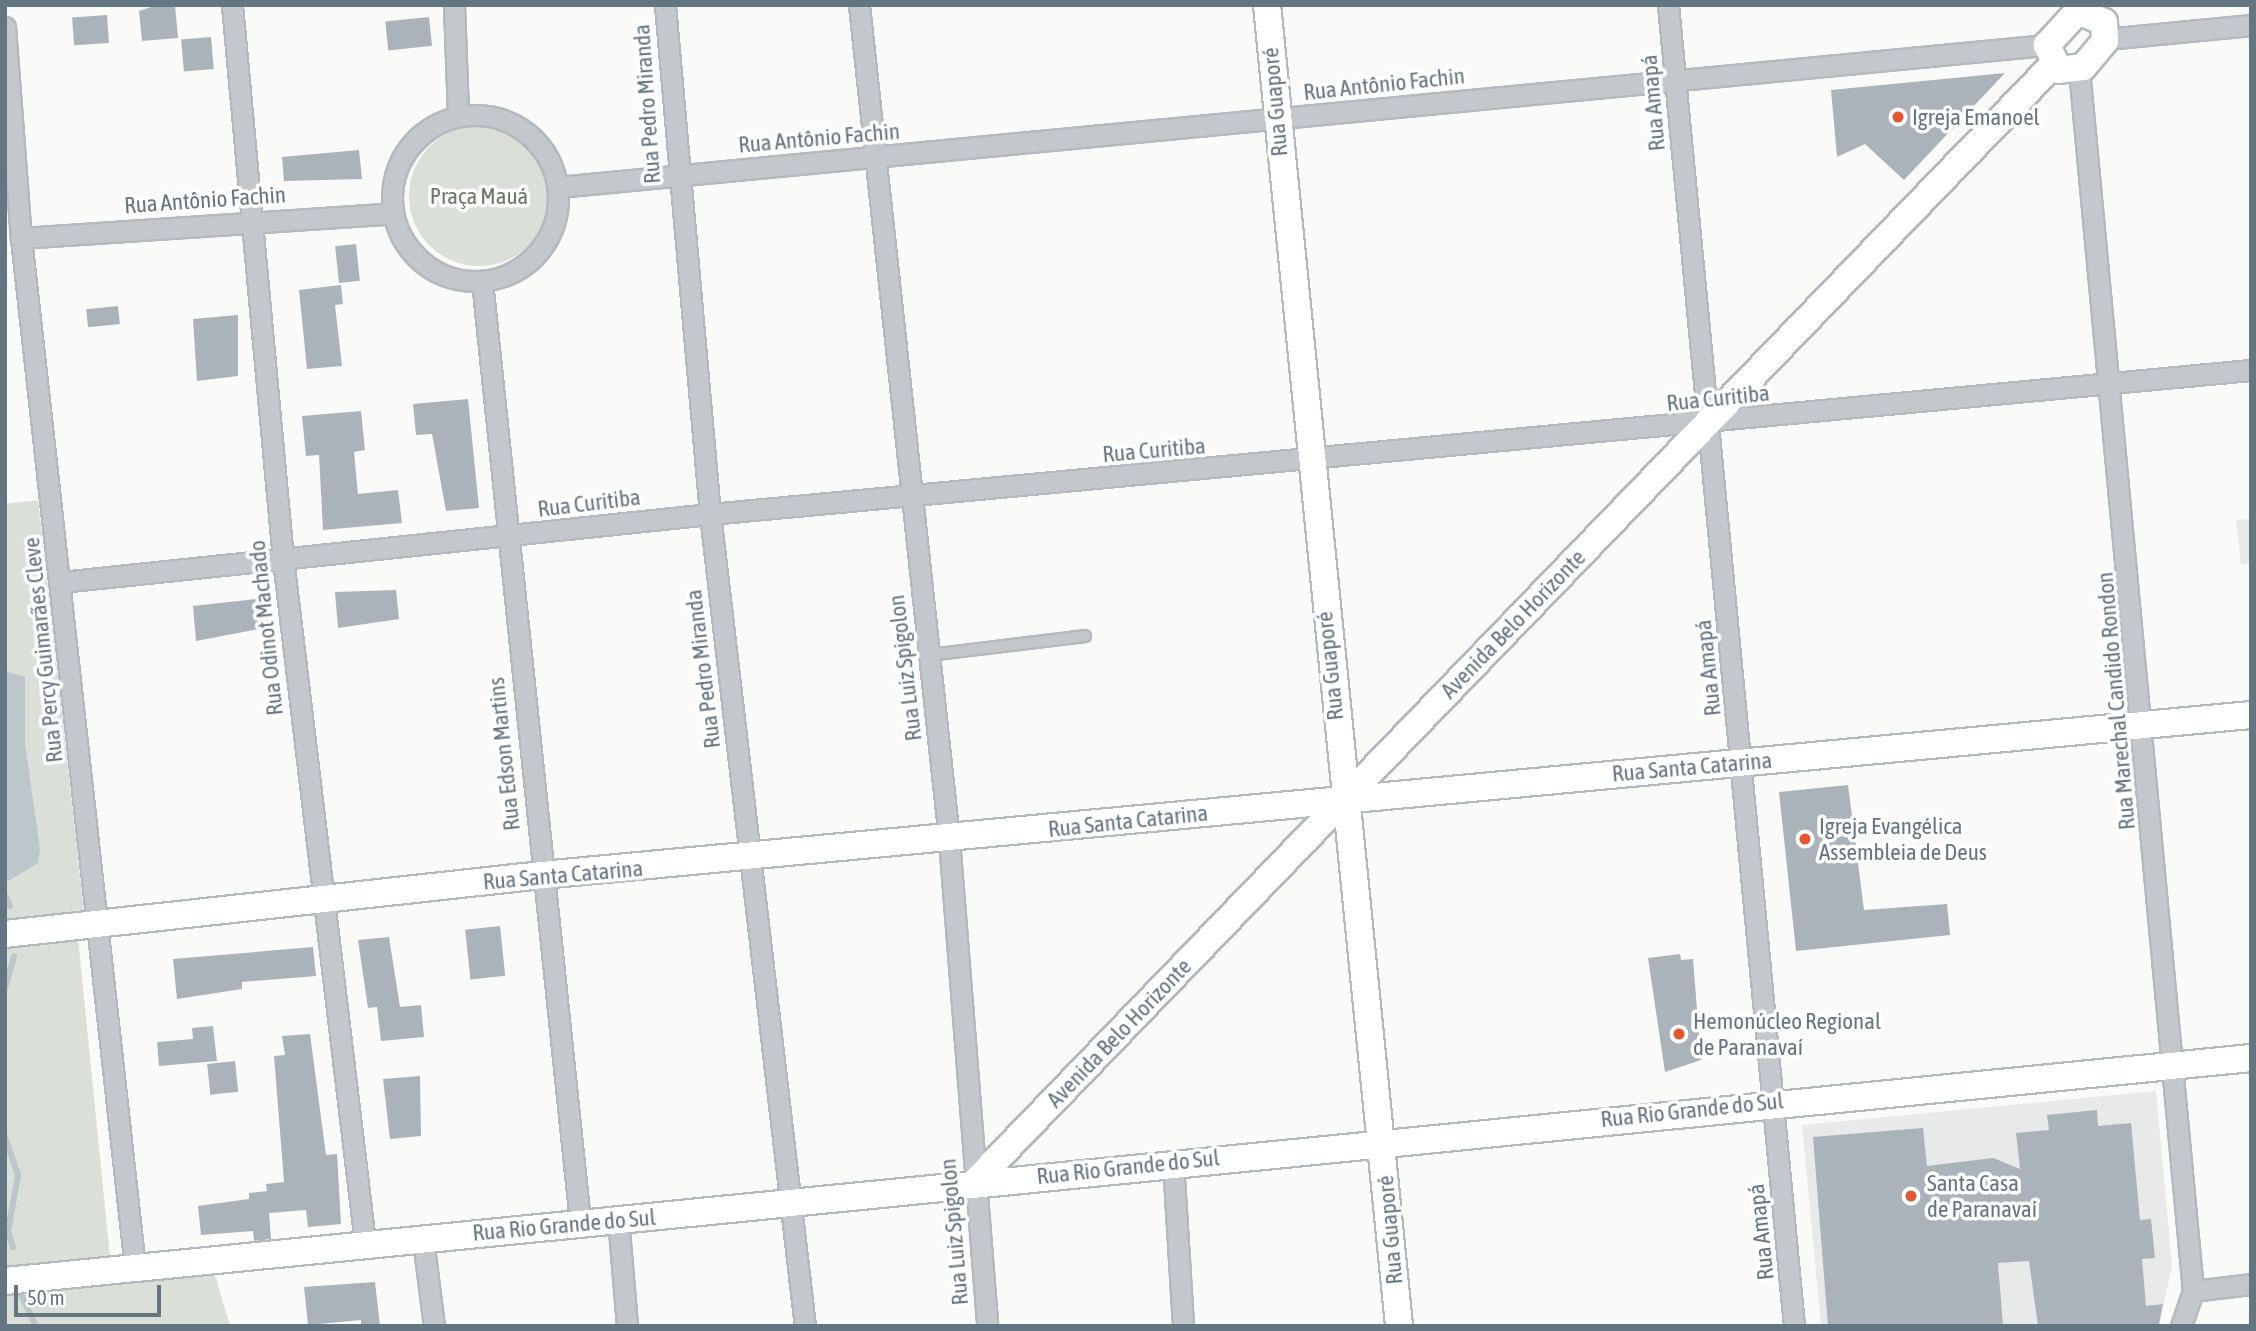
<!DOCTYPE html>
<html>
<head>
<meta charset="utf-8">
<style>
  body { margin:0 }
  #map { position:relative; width:2256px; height:1331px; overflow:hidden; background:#fafaf8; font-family:"Asap Condensed",sans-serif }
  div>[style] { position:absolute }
  .built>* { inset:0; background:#e8e9e9 }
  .green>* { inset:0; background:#dadfd7 }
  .round { border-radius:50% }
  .water>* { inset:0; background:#bbc7cb }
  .stream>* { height:6px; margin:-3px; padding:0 3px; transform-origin:3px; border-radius:3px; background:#bbc7cb }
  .building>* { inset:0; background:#aab3b9; transform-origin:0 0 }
  .roads { filter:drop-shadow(2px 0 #b3babf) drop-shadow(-2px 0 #b3babf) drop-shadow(0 2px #b3babf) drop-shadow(0 -2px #b3babf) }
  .lane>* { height:10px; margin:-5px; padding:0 5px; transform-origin:5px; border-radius:5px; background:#c3c8cc }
  .street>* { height:19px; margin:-9.5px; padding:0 9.5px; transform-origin:9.5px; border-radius:9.5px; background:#c3c8cc }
  .street>.ring { margin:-9.5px; padding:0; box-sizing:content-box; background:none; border:19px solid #c3c8cc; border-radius:50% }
  .secondary>* { height:26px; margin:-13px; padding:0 13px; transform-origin:13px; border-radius:13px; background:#fff }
  .dots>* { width:19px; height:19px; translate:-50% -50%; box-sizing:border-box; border:4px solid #fff; border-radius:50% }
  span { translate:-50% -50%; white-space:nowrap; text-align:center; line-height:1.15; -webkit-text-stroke:7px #fff; paint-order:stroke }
  .street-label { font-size:23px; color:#657683 }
  .poi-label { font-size:23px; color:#657683 }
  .left { translate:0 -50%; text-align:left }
  .park-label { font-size:23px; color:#687a64 }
  .frame { position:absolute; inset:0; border:7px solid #657683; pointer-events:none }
  .scale { position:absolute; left:14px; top:1285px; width:147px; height:32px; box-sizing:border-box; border:4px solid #657683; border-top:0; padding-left:9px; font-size:21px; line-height:24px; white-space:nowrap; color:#657683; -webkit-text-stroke:5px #fff; paint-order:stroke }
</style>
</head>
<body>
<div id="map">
  <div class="built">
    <i style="clip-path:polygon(2251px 519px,2251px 563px,2241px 564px,2236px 520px)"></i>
    <i style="clip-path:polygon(2156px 1091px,2172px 1266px,2159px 1326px,1821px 1326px,1802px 1125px)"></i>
  </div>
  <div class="green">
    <i class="round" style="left:409px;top:126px;width:140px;height:140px"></i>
    <i style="clip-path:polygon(38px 500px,84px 912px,5px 920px,5px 504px)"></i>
    <i style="clip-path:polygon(78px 938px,110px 1257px,5px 1273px,5px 941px)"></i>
    <i style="clip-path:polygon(215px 1275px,230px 1326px,5px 1326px,5px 1294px)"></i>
  </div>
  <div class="water">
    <i style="clip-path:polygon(5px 671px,25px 677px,25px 744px,40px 849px,38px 863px,5px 883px)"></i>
  </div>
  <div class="stream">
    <i style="left:5px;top:895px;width:12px;rotate:66deg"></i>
    <i style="left:5px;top:988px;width:33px;rotate:-74deg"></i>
    <i style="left:5px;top:1137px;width:40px;rotate:71.1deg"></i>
    <i style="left:18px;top:1175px;width:57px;rotate:100.1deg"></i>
    <i style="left:8px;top:1231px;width:17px;rotate:73deg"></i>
    <i style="left:19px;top:1290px;width:40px;rotate:65deg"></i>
  </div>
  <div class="building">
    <i style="clip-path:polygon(157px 5px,175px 5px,178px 38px,142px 41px,139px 11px)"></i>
    <i style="left:107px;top:15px;width:28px;height:35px;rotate:86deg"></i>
    <i style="left:429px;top:17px;width:29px;height:44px;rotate:84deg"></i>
    <i style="left:211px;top:37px;width:32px;height:30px;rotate:85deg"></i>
    <i style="clip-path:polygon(2005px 73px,1904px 180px,1865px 144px,1837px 157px,1831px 90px)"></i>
    <i style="clip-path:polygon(359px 150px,362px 179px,284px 181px,282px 157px)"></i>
    <i style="left:356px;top:244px;width:37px;height:21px;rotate:84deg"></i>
    <i style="clip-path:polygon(341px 285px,343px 304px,335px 305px,342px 366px,307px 369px,299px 290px)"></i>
    <i style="left:118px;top:306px;width:18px;height:32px;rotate:84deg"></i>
    <i style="clip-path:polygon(238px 315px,238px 376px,197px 381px,193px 319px)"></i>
    <i style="clip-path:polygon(468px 399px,479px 508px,446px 511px,432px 434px,416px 435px,413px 404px)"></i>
    <i style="clip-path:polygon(361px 411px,365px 450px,354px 452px,358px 494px,398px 490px,402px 523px,323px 530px,319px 455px,306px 456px,302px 416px)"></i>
    <i style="clip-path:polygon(396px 590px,399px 619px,338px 628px,335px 592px)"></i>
    <i style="clip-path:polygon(266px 598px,269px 627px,196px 641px,193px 606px)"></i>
    <i style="clip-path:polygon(1848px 785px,1864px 910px,1947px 904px,1950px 935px,1796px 951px,1779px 792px)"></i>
    <i style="left:500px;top:926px;width:50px;height:35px;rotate:84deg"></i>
    <i style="clip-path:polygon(389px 937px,400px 1007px,421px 1005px,424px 1037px,381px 1041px,377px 1007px,368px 1008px,358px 940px)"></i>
    <i style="clip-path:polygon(313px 947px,316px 976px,242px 982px,242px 989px,177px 999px,173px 959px)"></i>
    <i style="clip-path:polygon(1680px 954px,1681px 960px,1693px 959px,1701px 1060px,1665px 1072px,1648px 958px)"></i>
    <i style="clip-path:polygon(213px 1026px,217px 1061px,159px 1066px,157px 1042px,193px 1039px,192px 1028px)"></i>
    <i style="clip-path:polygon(310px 1034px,326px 1155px,337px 1154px,341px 1224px,308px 1227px,306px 1210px,269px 1213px,271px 1239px,254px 1241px,253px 1231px,201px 1235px,198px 1206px,249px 1199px,249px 1193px,267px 1191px,266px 1184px,284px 1182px,274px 1056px,285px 1055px,282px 1036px)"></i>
    <i style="left:235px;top:1061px;width:31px;height:28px;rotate:84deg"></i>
    <i style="clip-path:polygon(420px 1076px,421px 1136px,390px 1139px,383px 1079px)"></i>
    <i style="clip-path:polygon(2097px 1110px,2098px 1126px,2131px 1123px,2140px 1220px,2151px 1219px,2155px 1258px,2142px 1259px,2146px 1306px,2163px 1304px,2159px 1324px,2038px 1326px,2029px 1261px,1998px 1263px,2003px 1326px,1828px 1326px,1813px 1137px,1923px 1128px,1927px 1166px,1993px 1158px,2020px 1169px,2016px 1133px,2049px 1130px,2047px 1115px)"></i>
    <i style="clip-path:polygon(375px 1282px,380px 1326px,361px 1326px,361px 1320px,308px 1325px,304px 1287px)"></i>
  </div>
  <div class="roads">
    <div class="lane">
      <i style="left:929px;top:655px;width:157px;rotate:-6.9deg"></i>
    </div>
    <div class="street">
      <i style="left:232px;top:5px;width:556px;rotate:84.74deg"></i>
      <i style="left:283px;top:559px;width:689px;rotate:83.16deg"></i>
      <i style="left:454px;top:5px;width:111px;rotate:87.9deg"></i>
      <i style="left:665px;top:5px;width:511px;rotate:84.95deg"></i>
      <i style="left:710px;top:514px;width:818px;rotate:83.33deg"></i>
      <i style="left:859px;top:5px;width:839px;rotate:83.84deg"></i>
      <i style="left:949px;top:839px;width:488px;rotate:85.5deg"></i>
      <i style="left:1668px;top:5px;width:1327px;rotate:84.55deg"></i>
      <i style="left:5px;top:27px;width:212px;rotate:85.7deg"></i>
      <i style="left:21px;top:238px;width:1035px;rotate:83.68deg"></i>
      <i style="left:2106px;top:39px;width:146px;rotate:-5.5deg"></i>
      <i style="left:2079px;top:69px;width:1227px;rotate:84.67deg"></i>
      <i style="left:2193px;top:1291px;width:37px;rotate:109deg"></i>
      <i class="ring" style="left:392px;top:115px;width:147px;height:147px"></i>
      <i style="left:558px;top:187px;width:1496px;rotate:-5.45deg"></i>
      <i style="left:21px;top:238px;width:373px;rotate:-3.8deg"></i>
      <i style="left:482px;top:281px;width:946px;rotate:84.05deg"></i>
      <i style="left:61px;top:582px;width:653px;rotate:-5.98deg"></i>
      <i style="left:710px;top:514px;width:1548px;rotate:-5.34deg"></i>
      <i style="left:1173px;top:1162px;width:164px;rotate:86.5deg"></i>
      <i style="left:618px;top:1218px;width:108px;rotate:85.2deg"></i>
      <i style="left:423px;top:1239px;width:88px;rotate:82.8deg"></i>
      <i style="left:2193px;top:1291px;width:58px;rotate:-6.9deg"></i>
    </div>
    <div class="secondary">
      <i style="left:1267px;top:5px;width:1328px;rotate:84.29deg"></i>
      <i style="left:2078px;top:11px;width:28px;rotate:23deg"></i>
      <i style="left:2104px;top:22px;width:19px;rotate:87deg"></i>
      <i style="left:2105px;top:41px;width:34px;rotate:130deg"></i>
      <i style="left:2083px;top:67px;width:24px;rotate:173deg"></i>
      <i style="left:2059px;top:70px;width:28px;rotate:-116deg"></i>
      <i style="left:2047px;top:45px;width:46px;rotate:-47.6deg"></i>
      <i style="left:5px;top:934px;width:540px;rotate:-6.27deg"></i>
      <i style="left:542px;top:875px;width:1716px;rotate:-5.35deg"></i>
      <i style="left:973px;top:1184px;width:1555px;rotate:-46.02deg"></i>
      <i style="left:5px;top:1281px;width:2257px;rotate:-5.67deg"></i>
    </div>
  </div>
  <div class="dots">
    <i style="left:1898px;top:117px;background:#e4572e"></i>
    <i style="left:1805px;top:839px;background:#e4572e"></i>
    <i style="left:1679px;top:1034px;background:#e4572e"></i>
    <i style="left:1911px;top:1196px;background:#e4572e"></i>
  </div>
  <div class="street-label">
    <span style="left:1384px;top:84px;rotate:-6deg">Rua Antônio Fachin</span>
    <span style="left:1275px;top:102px;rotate:-95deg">Rua Guaporé</span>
    <span style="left:1653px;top:103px;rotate:-95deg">Rua Amapá</span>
    <span style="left:647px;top:104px;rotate:-94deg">Rua Pedro Miranda</span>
    <span style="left:819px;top:138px;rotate:-5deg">Rua Antônio Fachin</span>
    <span style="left:205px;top:200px;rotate:-4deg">Rua Antônio Fachin</span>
    <span style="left:1718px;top:398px;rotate:-6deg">Rua Curitiba</span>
    <span style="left:1154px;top:450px;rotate:-5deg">Rua Curitiba</span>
    <span style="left:589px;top:503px;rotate:-7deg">Rua Curitiba</span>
    <span style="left:1513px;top:624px;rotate:-46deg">Avenida Belo Horizonte</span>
    <span style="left:266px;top:628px;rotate:-96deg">Rua Odinot Machado</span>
    <span style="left:43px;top:650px;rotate:-96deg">Rua Percy Guimarães Cleve</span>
    <span style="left:1330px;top:666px;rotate:-96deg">Rua Guaporé</span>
    <span style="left:905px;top:668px;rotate:-97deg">Rua Luiz Spigolon</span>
    <span style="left:1708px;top:668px;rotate:-96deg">Rua Amapá</span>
    <span style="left:703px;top:669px;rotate:-97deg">Rua Pedro Miranda</span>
    <span style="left:2116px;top:701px;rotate:-95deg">Rua Marechal Candido Rondon</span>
    <span style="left:504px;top:754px;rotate:-96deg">Rua Edson Martins</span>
    <span style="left:1692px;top:767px;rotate:-5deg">Rua Santa Catarina</span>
    <span style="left:1128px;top:821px;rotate:-6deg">Rua Santa Catarina</span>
    <span style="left:563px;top:875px;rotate:-5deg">Rua Santa Catarina</span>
    <span style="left:1119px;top:1033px;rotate:-46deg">Avenida Belo Horizonte</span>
    <span style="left:1692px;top:1110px;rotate:-6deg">Rua Rio Grande do Sul</span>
    <span style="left:1128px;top:1167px;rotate:-6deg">Rua Rio Grande do Sul</span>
    <span style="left:564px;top:1225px;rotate:-5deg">Rua Rio Grande do Sul</span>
    <span style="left:1390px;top:1230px;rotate:-95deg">Rua Guaporé</span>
    <span style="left:954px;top:1232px;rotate:-95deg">Rua Luiz Spigolon</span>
    <span style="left:1761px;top:1232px;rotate:-96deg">Rua Amapá</span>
  </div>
  <div class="poi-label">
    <span class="left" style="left:1912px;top:117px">Igreja Emanoel</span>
    <span class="left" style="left:1819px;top:839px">Igreja Evangélica<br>Assembleia de Deus</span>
    <span class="left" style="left:1693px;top:1034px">Hemonúcleo Regional<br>de Paranavaí</span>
    <span class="left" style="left:1927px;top:1196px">Santa Casa<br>de Paranavaí</span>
  </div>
  <div class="park-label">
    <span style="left:479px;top:196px">Praça Mauá</span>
  </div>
  <div class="frame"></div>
  <div class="scale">50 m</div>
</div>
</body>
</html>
